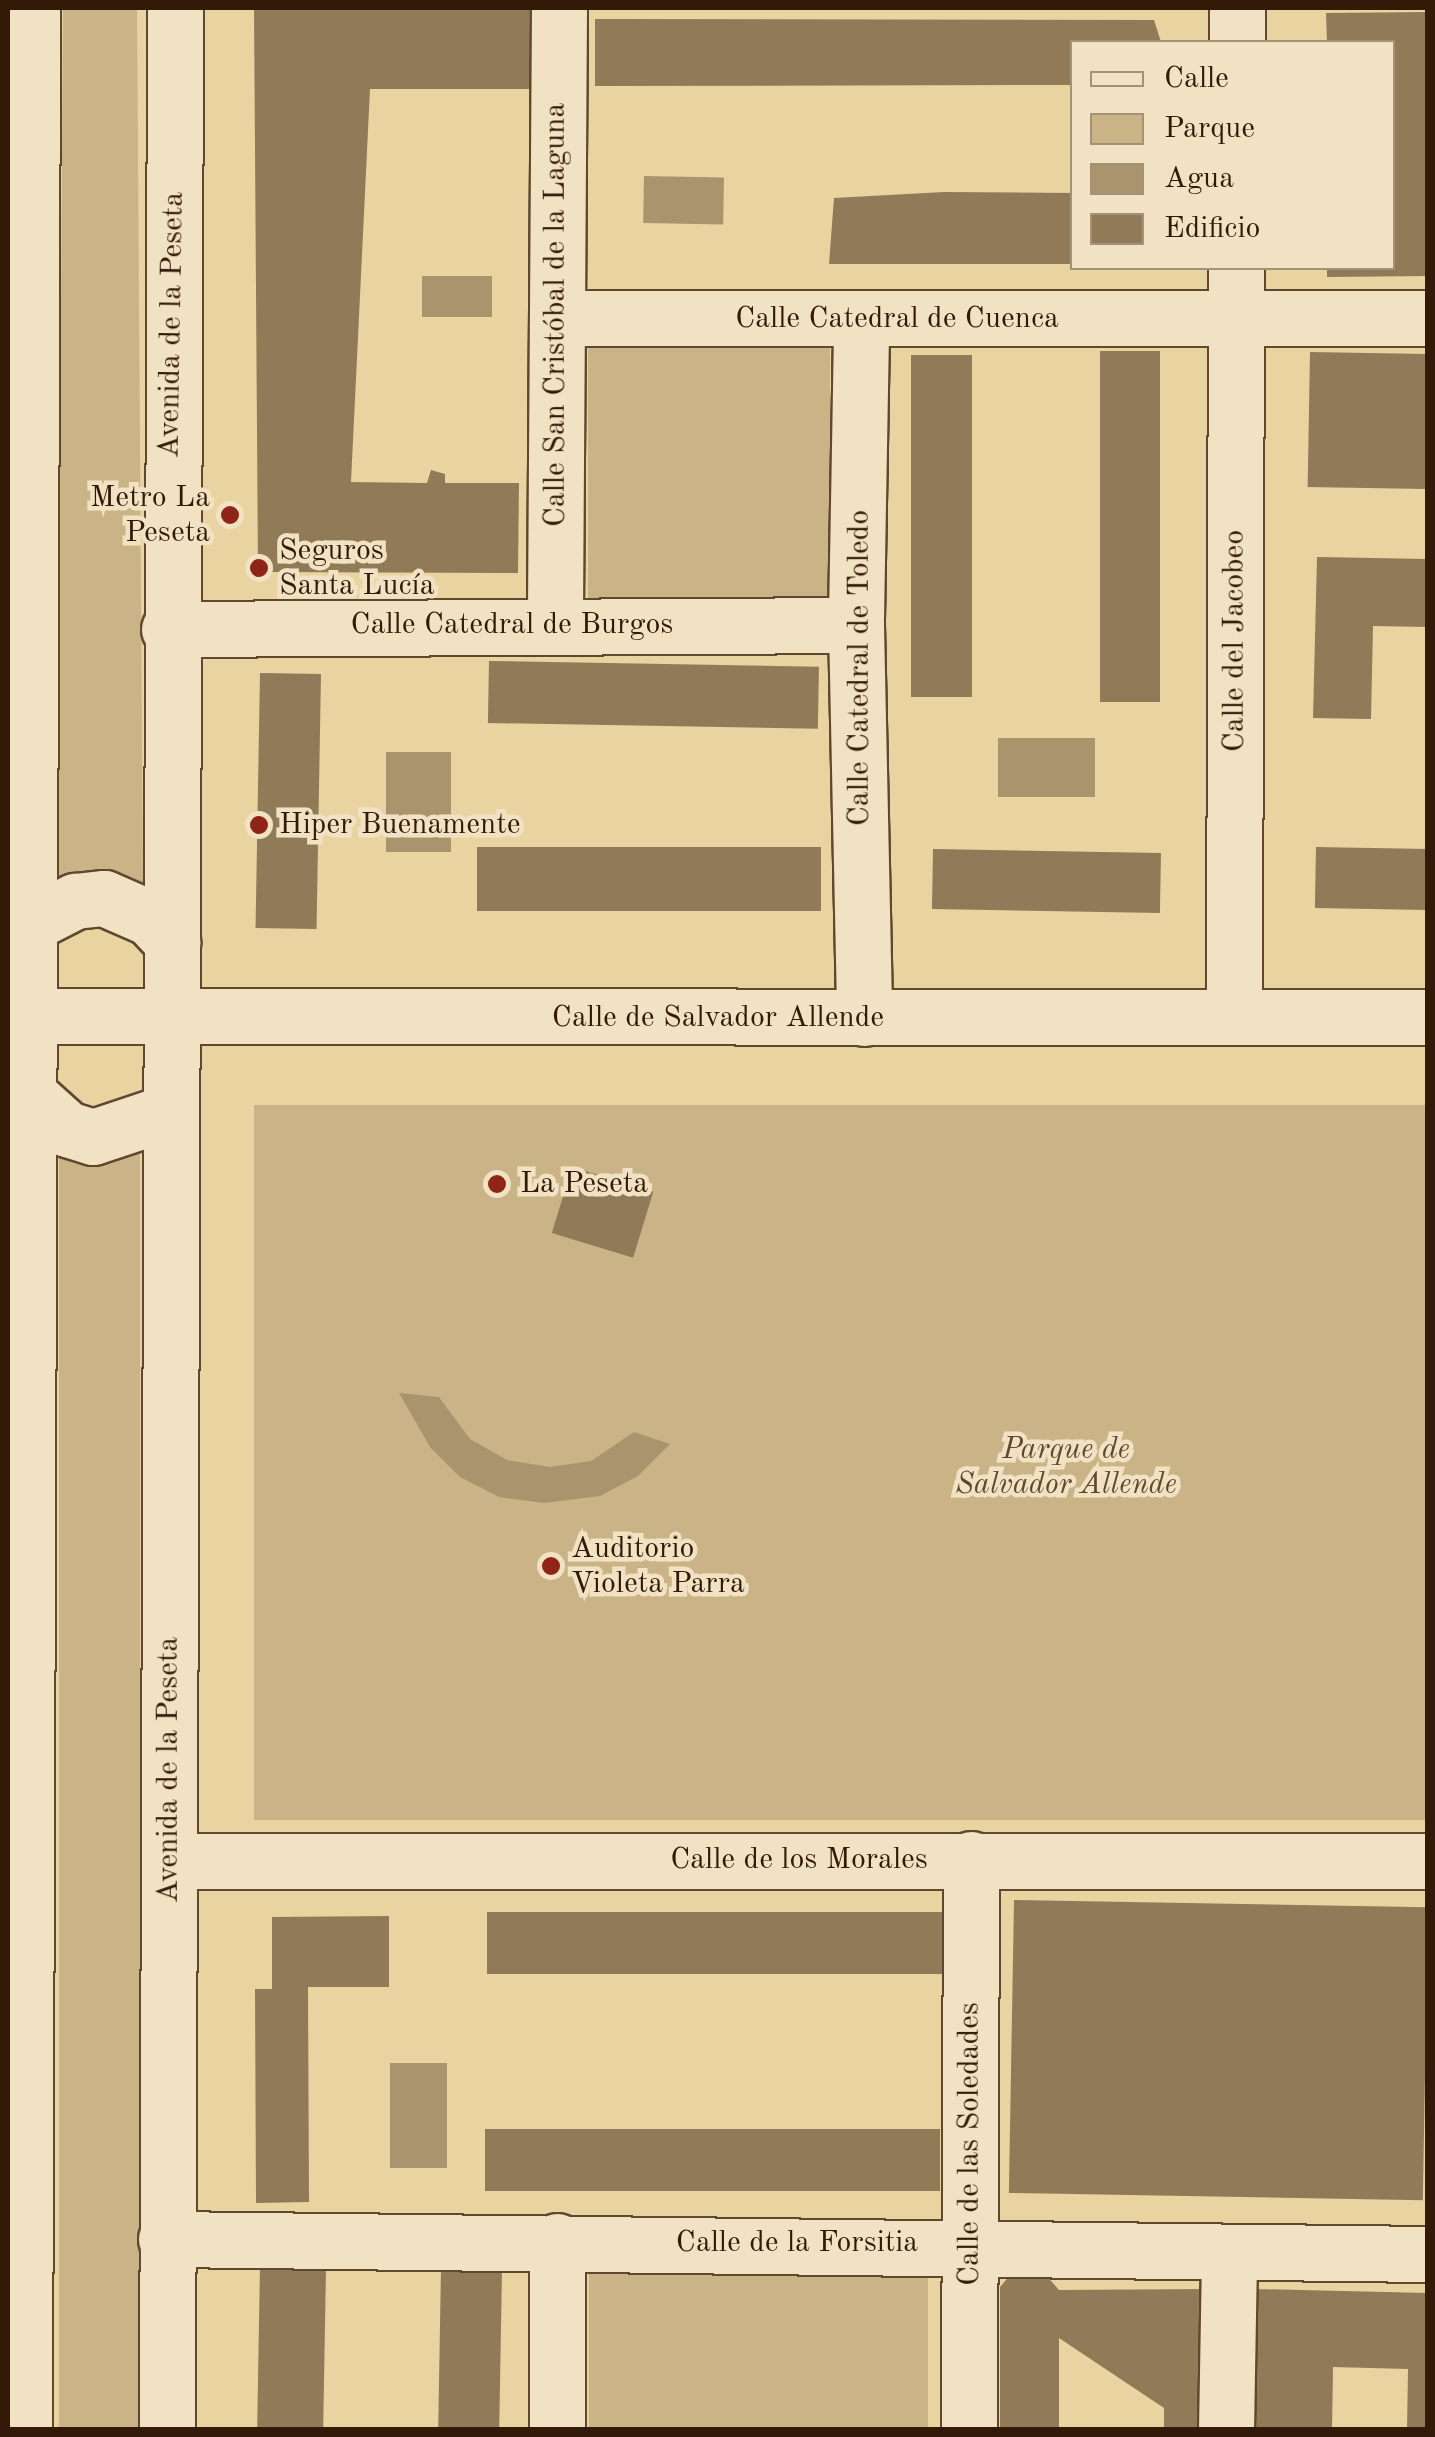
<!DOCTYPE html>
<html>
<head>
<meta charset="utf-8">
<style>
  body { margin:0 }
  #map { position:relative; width:1435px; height:2437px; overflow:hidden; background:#e8d3a1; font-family:"Old Standard TT",serif }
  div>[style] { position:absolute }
  .green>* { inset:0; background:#c9b387; transform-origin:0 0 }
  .water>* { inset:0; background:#aa946d; transform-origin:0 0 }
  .building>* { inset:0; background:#917a57; transform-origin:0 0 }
  .roads { filter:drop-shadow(2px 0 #60482e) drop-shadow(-2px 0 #60482e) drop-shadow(0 2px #60482e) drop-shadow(0 -2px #60482e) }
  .minor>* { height:55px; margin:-27.5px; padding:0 27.5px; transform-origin:27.5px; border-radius:27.5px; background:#f0e2c2 }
  .dots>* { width:28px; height:28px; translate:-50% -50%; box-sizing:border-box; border:5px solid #f0e2c2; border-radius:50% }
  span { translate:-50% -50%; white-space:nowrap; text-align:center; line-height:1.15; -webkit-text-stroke:9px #f0e2c2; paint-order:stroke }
  .street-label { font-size:30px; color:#331907 }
  .poi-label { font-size:30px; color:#331907 }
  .right { translate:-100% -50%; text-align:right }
  .left { translate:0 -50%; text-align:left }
  .park-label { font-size:30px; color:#60472d; font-style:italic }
  .frame { position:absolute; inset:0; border:10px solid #331907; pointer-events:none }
  .legend { position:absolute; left:1070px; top:40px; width:325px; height:230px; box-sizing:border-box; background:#f0e2c2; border:2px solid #a49277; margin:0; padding:12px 18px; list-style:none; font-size:30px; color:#331907 }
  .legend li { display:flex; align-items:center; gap:20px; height:50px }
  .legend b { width:50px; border:2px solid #a49277 }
</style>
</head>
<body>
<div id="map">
  <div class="green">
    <i style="clip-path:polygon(63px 8px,137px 8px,143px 885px,99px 875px,57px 886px)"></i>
    <i style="left:830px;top:343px;width:261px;height:242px;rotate:90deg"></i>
    <i style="left:254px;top:1105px;width:1173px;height:715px"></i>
    <i style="left:140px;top:1154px;width:1275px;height:81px;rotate:90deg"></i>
    <i style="left:589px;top:2273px;width:339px;height:156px"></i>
  </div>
  <div class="water">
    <i style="left:644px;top:176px;width:80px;height:47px;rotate:1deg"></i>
    <i style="left:492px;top:276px;width:41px;height:70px;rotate:90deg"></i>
    <i style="left:998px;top:738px;width:97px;height:59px"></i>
    <i style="left:386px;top:752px;width:65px;height:100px"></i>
    <i style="clip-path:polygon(399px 1393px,439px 1397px,470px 1439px,507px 1460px,550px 1467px,591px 1461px,634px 1432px,670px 1444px,638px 1476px,600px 1496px,544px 1503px,499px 1497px,460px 1477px,430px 1447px)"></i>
    <i style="left:390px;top:2063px;width:57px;height:105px"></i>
  </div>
  <div class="building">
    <i style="clip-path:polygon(254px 8px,537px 8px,537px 89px,370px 89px,351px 482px,427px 483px,431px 470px,445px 474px,445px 483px,519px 483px,518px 573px,258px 572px)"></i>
    <i style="clip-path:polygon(1428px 12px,1428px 276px,1327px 277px,1327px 268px,1392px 268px,1392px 42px,1327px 42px,1326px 13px)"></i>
    <i style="clip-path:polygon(595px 19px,1154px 20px,1161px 42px,1072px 42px,1072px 85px,595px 86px)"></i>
    <i style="clip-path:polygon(944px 192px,1072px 193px,1072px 264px,829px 264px,834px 198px)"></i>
    <i style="left:1100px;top:351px;width:60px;height:351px"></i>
    <i style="left:1310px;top:352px;width:118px;height:135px;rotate:1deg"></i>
    <i style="left:911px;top:355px;width:61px;height:342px"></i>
    <i style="clip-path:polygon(1317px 557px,1428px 559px,1428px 627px,1373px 626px,1371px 719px,1313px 718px)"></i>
    <i style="left:489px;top:661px;width:330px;height:62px;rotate:1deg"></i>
    <i style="left:260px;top:673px;width:61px;height:255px;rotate:1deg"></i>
    <i style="left:477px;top:847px;width:344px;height:64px"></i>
    <i style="left:1316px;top:847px;width:112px;height:61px;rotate:1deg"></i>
    <i style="left:933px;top:849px;width:228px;height:60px;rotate:1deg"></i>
    <i style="left:572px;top:1167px;width:85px;height:69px;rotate:17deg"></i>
    <i style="left:1014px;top:1900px;width:414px;height:293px;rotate:1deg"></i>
    <i style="left:487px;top:1912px;width:455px;height:62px"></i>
    <i style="clip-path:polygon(389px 1916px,389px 1987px,308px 1987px,309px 2202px,256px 2203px,255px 1989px,272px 1989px,272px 1917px)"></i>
    <i style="left:485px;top:2129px;width:455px;height:62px"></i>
    <i style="left:260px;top:2266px;width:66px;height:164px;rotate:1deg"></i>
    <i style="clip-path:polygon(1038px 2266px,1059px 2290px,1212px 2289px,1214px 2430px,1164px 2430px,1164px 2408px,1059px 2338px,1059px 2430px,1000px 2430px,1000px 2287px,1017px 2267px)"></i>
    <i style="left:441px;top:2268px;width:61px;height:162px;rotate:1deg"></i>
    <i style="clip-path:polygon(1255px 2289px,1428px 2293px,1428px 2430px,1407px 2430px,1408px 2369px,1333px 2367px,1332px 2430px,1252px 2430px)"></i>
  </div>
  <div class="roads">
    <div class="minor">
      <i style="left:559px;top:8px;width:601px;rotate:90.38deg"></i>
      <i style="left:555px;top:609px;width:14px;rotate:65deg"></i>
      <i style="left:1237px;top:42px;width:34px;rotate:-90deg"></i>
      <i style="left:558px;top:318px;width:870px"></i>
      <i style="left:854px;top:319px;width:15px;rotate:62deg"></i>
      <i style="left:861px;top:332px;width:293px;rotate:91deg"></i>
      <i style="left:856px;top:625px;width:393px;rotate:88.8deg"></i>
      <i style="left:169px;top:629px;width:687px;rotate:-0.33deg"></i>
      <i style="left:30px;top:924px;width:51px;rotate:-27.1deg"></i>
      <i style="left:75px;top:901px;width:29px;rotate:-6deg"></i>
      <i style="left:104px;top:898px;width:50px;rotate:23.5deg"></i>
      <i style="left:150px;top:918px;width:33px;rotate:47deg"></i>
      <i style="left:1234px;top:1015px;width:747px;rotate:-89.85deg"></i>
      <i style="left:8px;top:1016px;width:1420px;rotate:0.04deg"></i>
      <i style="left:28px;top:1094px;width:52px;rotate:41.9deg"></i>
      <i style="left:67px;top:1129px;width:27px;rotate:17deg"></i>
      <i style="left:93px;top:1137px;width:82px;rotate:-18.4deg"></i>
      <i style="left:170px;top:1861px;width:1258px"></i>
      <i style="left:166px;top:2239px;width:1262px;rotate:0.68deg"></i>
      <i style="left:24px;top:2430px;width:2422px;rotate:-89.81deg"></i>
      <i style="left:167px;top:2430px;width:2422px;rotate:-89.81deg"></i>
      <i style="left:557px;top:2430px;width:189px;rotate:-90deg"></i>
      <i style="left:969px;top:2430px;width:571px;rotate:-89.8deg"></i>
      <i style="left:1226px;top:2430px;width:177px;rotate:-89deg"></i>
    </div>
  </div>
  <div class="dots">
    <i style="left:230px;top:515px;background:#8f2418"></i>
    <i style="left:259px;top:568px;background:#8f2418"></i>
    <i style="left:259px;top:825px;background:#8f2418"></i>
    <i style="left:497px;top:1184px;background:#8f2418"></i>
    <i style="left:551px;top:1566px;background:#8f2418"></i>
  </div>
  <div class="street-label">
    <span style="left:556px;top:315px;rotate:-90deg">Calle San Cristóbal de la Laguna</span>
    <span style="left:897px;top:319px">Calle Catedral de Cuenca</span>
    <span style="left:172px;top:325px;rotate:-89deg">Avenida de la Peseta</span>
    <span style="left:512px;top:625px">Calle Catedral de Burgos</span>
    <span style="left:1235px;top:641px;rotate:-90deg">Calle del Jacobeo</span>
    <span style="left:860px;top:668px;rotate:-90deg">Calle Catedral de Toledo</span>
    <span style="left:718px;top:1018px">Calle de Salvador Allende</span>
    <span style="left:169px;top:1770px;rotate:-90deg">Avenida de la Peseta</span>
    <span style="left:799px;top:1860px">Calle de los Morales</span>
    <span style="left:970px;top:2144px;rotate:-90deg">Calle de las Soledades</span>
    <span style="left:797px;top:2243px">Calle de la Forsitia</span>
  </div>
  <div class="poi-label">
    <span class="right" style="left:210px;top:515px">Metro La<br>Peseta</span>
    <span class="left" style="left:279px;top:568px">Seguros<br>Santa Lucía</span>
    <span class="left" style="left:279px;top:825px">Hiper Buenamente</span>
    <span class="left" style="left:520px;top:1184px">La Peseta</span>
    <span class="left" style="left:571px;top:1566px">Auditorio<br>Violeta Parra</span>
  </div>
  <div class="park-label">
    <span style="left:1066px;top:1467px">Parque de<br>Salvador Allende</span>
  </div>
  <div class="frame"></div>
  <ul class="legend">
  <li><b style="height:12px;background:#f0e2c2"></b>Calle</li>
  <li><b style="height:28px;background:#c9b387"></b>Parque</li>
  <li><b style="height:28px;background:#aa946d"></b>Agua</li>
  <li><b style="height:28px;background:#917a57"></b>Edificio</li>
  </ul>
</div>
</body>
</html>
